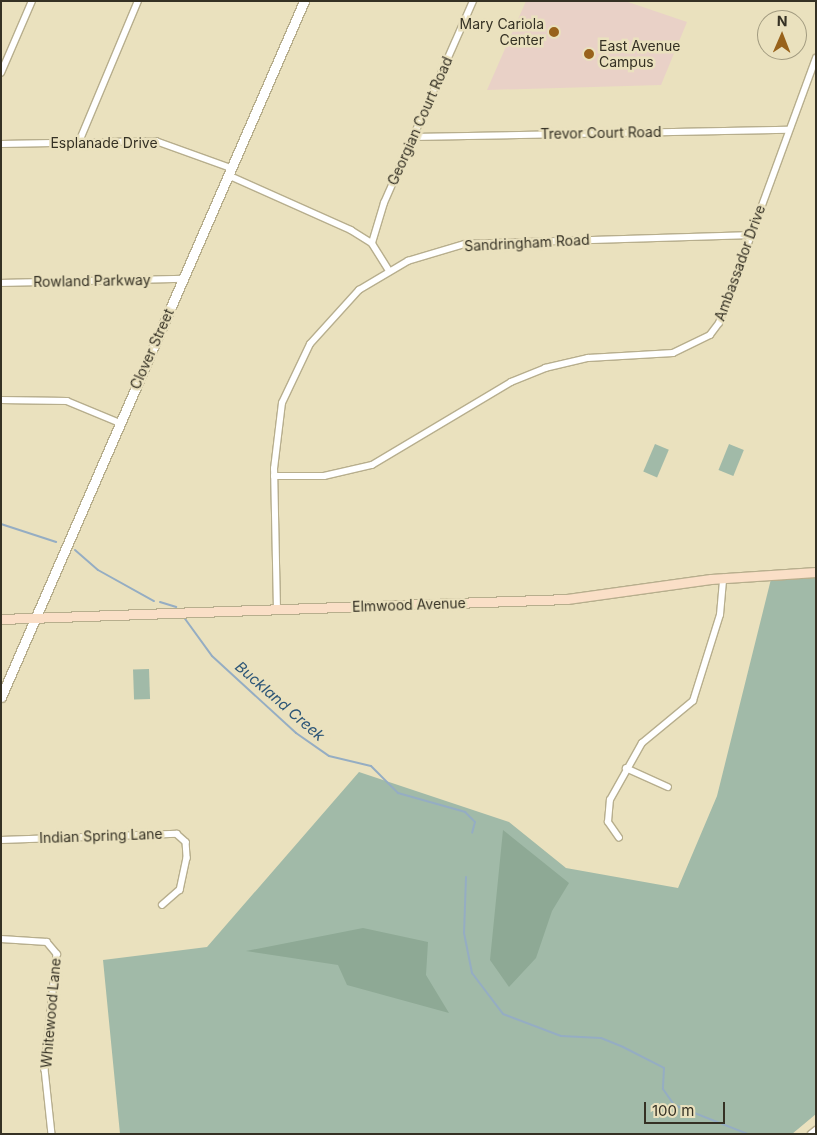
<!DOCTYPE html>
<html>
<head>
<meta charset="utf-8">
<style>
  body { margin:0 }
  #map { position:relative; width:817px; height:1135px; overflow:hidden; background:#eae1be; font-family:Inter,sans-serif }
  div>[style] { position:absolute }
  .education>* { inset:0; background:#e9d1c7 }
  .green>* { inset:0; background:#a1baa8; transform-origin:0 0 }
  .forest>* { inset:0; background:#8ea995 }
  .stream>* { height:2px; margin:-1px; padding:0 1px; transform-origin:1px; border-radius:1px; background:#95adc3 }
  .roads { filter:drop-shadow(1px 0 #b7ae8d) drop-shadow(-1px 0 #b7ae8d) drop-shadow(0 1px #b7ae8d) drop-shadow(0 -1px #b7ae8d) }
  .minor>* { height:5.5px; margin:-2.75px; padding:0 2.75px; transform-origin:2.75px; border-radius:2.75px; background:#fff }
  .secondary>* { height:9px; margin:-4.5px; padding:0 4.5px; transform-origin:4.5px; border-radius:4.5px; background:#fff }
  .primary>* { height:9px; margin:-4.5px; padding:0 4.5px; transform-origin:4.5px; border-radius:4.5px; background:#fadfc7 }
  .dots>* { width:14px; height:14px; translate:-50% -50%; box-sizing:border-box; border:2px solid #eae1be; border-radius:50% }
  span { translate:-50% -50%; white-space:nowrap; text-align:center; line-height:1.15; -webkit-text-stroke:5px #eae1be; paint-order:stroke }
  .poi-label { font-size:14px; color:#353124 }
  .right { translate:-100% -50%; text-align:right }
  .left { translate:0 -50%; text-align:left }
  .street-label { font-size:14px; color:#353124 }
  .water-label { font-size:15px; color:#2d5677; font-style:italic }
  .frame { position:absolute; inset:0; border:2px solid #353124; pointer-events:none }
  .north { position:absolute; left:757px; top:10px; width:50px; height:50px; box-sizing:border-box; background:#eae1be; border:1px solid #a29b80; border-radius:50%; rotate:1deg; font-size:14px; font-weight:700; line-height:20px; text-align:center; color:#353124 }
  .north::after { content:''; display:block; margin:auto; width:18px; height:22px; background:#98621b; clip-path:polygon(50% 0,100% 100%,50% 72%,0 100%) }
  .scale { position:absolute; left:644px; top:1102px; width:81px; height:22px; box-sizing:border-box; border:2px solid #353124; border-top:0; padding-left:6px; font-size:15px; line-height:18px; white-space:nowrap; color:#353124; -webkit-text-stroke:4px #eae1be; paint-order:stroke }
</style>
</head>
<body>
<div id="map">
  <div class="education">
    <i style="clip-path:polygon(526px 1px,625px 1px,687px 22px,661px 85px,487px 90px)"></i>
  </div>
  <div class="green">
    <i style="left:655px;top:444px;width:15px;height:30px;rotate:23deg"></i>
    <i style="left:729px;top:444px;width:16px;height:28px;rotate:22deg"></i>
    <i style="clip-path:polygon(816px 577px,816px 1114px,792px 1134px,120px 1134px,103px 960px,207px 947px,359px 772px,509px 822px,566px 868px,678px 888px,717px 796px,771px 579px)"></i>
    <i style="left:149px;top:669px;width:30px;height:16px;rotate:88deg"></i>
  </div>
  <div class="forest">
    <i style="clip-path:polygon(503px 830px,569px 883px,552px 911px,536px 958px,509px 987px,490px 960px)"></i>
    <i style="clip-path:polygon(363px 928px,428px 942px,426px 975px,449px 1013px,347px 985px,338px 965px,246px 951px)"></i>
  </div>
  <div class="stream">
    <i style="left:1px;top:524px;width:58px;rotate:18.1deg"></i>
    <i style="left:75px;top:550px;width:30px;rotate:41deg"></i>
    <i style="left:98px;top:570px;width:64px;rotate:29deg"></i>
    <i style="left:160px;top:602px;width:17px;rotate:17deg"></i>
    <i style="left:183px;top:616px;width:49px;rotate:54.1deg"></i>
    <i style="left:212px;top:656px;width:114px;rotate:42.5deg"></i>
    <i style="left:296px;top:733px;width:40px;rotate:34.9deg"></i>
    <i style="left:329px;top:756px;width:43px;rotate:13.4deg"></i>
    <i style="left:371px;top:766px;width:38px;rotate:45deg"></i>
    <i style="left:398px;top:793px;width:70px;rotate:15.8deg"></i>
    <i style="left:465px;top:812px;width:14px;rotate:45deg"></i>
    <i style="left:475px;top:822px;width:11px;rotate:105deg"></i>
    <i style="left:466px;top:877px;width:56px;rotate:92deg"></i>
    <i style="left:464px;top:933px;width:41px;rotate:78.7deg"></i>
    <i style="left:472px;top:973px;width:51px;rotate:52.9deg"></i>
    <i style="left:503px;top:1014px;width:62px;rotate:20.8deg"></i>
    <i style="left:561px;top:1036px;width:40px;rotate:2.9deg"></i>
    <i style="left:601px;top:1038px;width:24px;rotate:22deg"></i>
    <i style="left:623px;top:1047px;width:46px;rotate:27.1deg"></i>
    <i style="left:664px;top:1068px;width:21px;rotate:93deg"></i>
    <i style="left:663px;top:1089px;width:19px;rotate:55deg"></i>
    <i style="left:674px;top:1105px;width:79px;rotate:21.4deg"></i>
  </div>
  <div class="roads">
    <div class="minor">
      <i style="left:1px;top:73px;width:78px;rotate:-66.7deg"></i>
      <i style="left:413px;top:137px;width:375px;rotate:-1.1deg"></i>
      <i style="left:79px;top:142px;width:153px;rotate:-67.3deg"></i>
      <i style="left:1px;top:144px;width:155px;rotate:-1.1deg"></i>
      <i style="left:156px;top:141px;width:80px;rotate:19.8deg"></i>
      <i style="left:228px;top:175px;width:135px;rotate:24.1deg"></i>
      <i style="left:351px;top:230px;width:25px;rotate:32deg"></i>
      <i style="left:372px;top:243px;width:32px;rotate:58deg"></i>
      <i style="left:372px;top:243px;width:42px;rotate:-73.3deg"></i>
      <i style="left:384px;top:203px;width:221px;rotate:-66.2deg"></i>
      <i style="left:1px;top:283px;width:181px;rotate:-1.3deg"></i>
      <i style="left:1px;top:400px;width:66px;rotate:0.9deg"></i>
      <i style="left:67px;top:401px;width:57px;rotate:22.5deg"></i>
      <i style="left:274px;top:476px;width:50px"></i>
      <i style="left:324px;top:476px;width:49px;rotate:-12.9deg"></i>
      <i style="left:372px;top:465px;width:162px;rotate:-30.8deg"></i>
      <i style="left:511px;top:382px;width:37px;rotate:-22deg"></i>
      <i style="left:545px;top:368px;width:44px;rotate:-13.1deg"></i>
      <i style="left:588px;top:358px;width:85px;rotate:-3.4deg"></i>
      <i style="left:673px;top:353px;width:41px;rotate:-25.9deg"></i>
      <i style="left:710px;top:335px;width:15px;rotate:-53deg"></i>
      <i style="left:719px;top:323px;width:282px;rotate:-69.9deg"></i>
      <i style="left:277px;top:610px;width:141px;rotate:-91.2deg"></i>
      <i style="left:274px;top:469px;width:66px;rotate:-83.1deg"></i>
      <i style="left:282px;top:403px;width:65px;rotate:-64.6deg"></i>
      <i style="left:310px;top:344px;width:73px;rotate:-47.8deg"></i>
      <i style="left:359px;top:290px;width:57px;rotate:-30.6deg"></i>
      <i style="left:408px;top:261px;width:59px;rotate:-16.6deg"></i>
      <i style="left:465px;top:244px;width:286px;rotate:-1.8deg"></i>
      <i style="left:626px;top:768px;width:46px;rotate:24.3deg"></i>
      <i style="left:619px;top:838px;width:19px;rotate:-125deg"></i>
      <i style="left:608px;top:822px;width:22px;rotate:-85deg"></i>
      <i style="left:610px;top:800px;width:65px;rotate:-60.7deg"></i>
      <i style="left:642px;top:743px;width:66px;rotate:-39.5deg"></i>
      <i style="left:693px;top:701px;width:90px;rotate:-72.6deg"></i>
      <i style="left:720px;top:615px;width:37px;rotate:-85deg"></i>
      <i style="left:1px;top:840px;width:176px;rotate:-2deg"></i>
      <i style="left:177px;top:834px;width:12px;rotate:42deg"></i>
      <i style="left:186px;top:842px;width:16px;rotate:86deg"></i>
      <i style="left:187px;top:858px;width:33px;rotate:102deg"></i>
      <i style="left:180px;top:890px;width:23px;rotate:139deg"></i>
      <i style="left:1px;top:939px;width:46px;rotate:3.7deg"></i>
      <i style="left:47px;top:942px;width:16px;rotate:50deg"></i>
      <i style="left:57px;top:954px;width:116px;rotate:96deg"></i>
      <i style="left:45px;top:1069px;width:65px;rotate:83.9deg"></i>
      <i style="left:811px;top:1134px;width:6px;rotate:-39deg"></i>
    </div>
    <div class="secondary">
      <i style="left:1px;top:697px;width:759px;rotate:-66.47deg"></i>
    </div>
    <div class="primary">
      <i style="left:1px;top:619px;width:566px;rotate:-2.02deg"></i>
      <i style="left:567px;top:599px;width:145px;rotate:-7.9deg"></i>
      <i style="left:711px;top:579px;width:105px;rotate:-3.8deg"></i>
    </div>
  </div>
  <div class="dots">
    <i style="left:554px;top:32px;background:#98621b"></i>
    <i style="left:589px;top:54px;background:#98621b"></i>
  </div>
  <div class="poi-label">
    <span class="right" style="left:544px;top:32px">Mary Cariola<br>Center</span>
    <span class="left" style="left:599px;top:54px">East Avenue<br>Campus</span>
  </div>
  <div class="street-label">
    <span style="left:420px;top:121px;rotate:-66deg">Georgian Court Road</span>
    <span style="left:601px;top:133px;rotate:-1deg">Trevor Court Road</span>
    <span style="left:104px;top:143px">Esplanade Drive</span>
    <span style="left:527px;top:243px;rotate:-3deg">Sandringham Road</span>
    <span style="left:740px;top:263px;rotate:-70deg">Ambassador Drive</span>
    <span style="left:92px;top:281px;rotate:-1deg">Rowland Parkway</span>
    <span style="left:152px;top:349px;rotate:-66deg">Clover Street</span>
    <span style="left:409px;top:605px;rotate:-2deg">Elmwood Avenue</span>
    <span style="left:101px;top:836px;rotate:-2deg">Indian Spring Lane</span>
    <span style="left:51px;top:1013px;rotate:-85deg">Whitewood Lane</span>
  </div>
  <div class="water-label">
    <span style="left:280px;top:701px;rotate:41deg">Buckland Creek</span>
  </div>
  <div class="frame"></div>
  <div class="north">N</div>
  <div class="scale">100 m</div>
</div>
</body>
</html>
